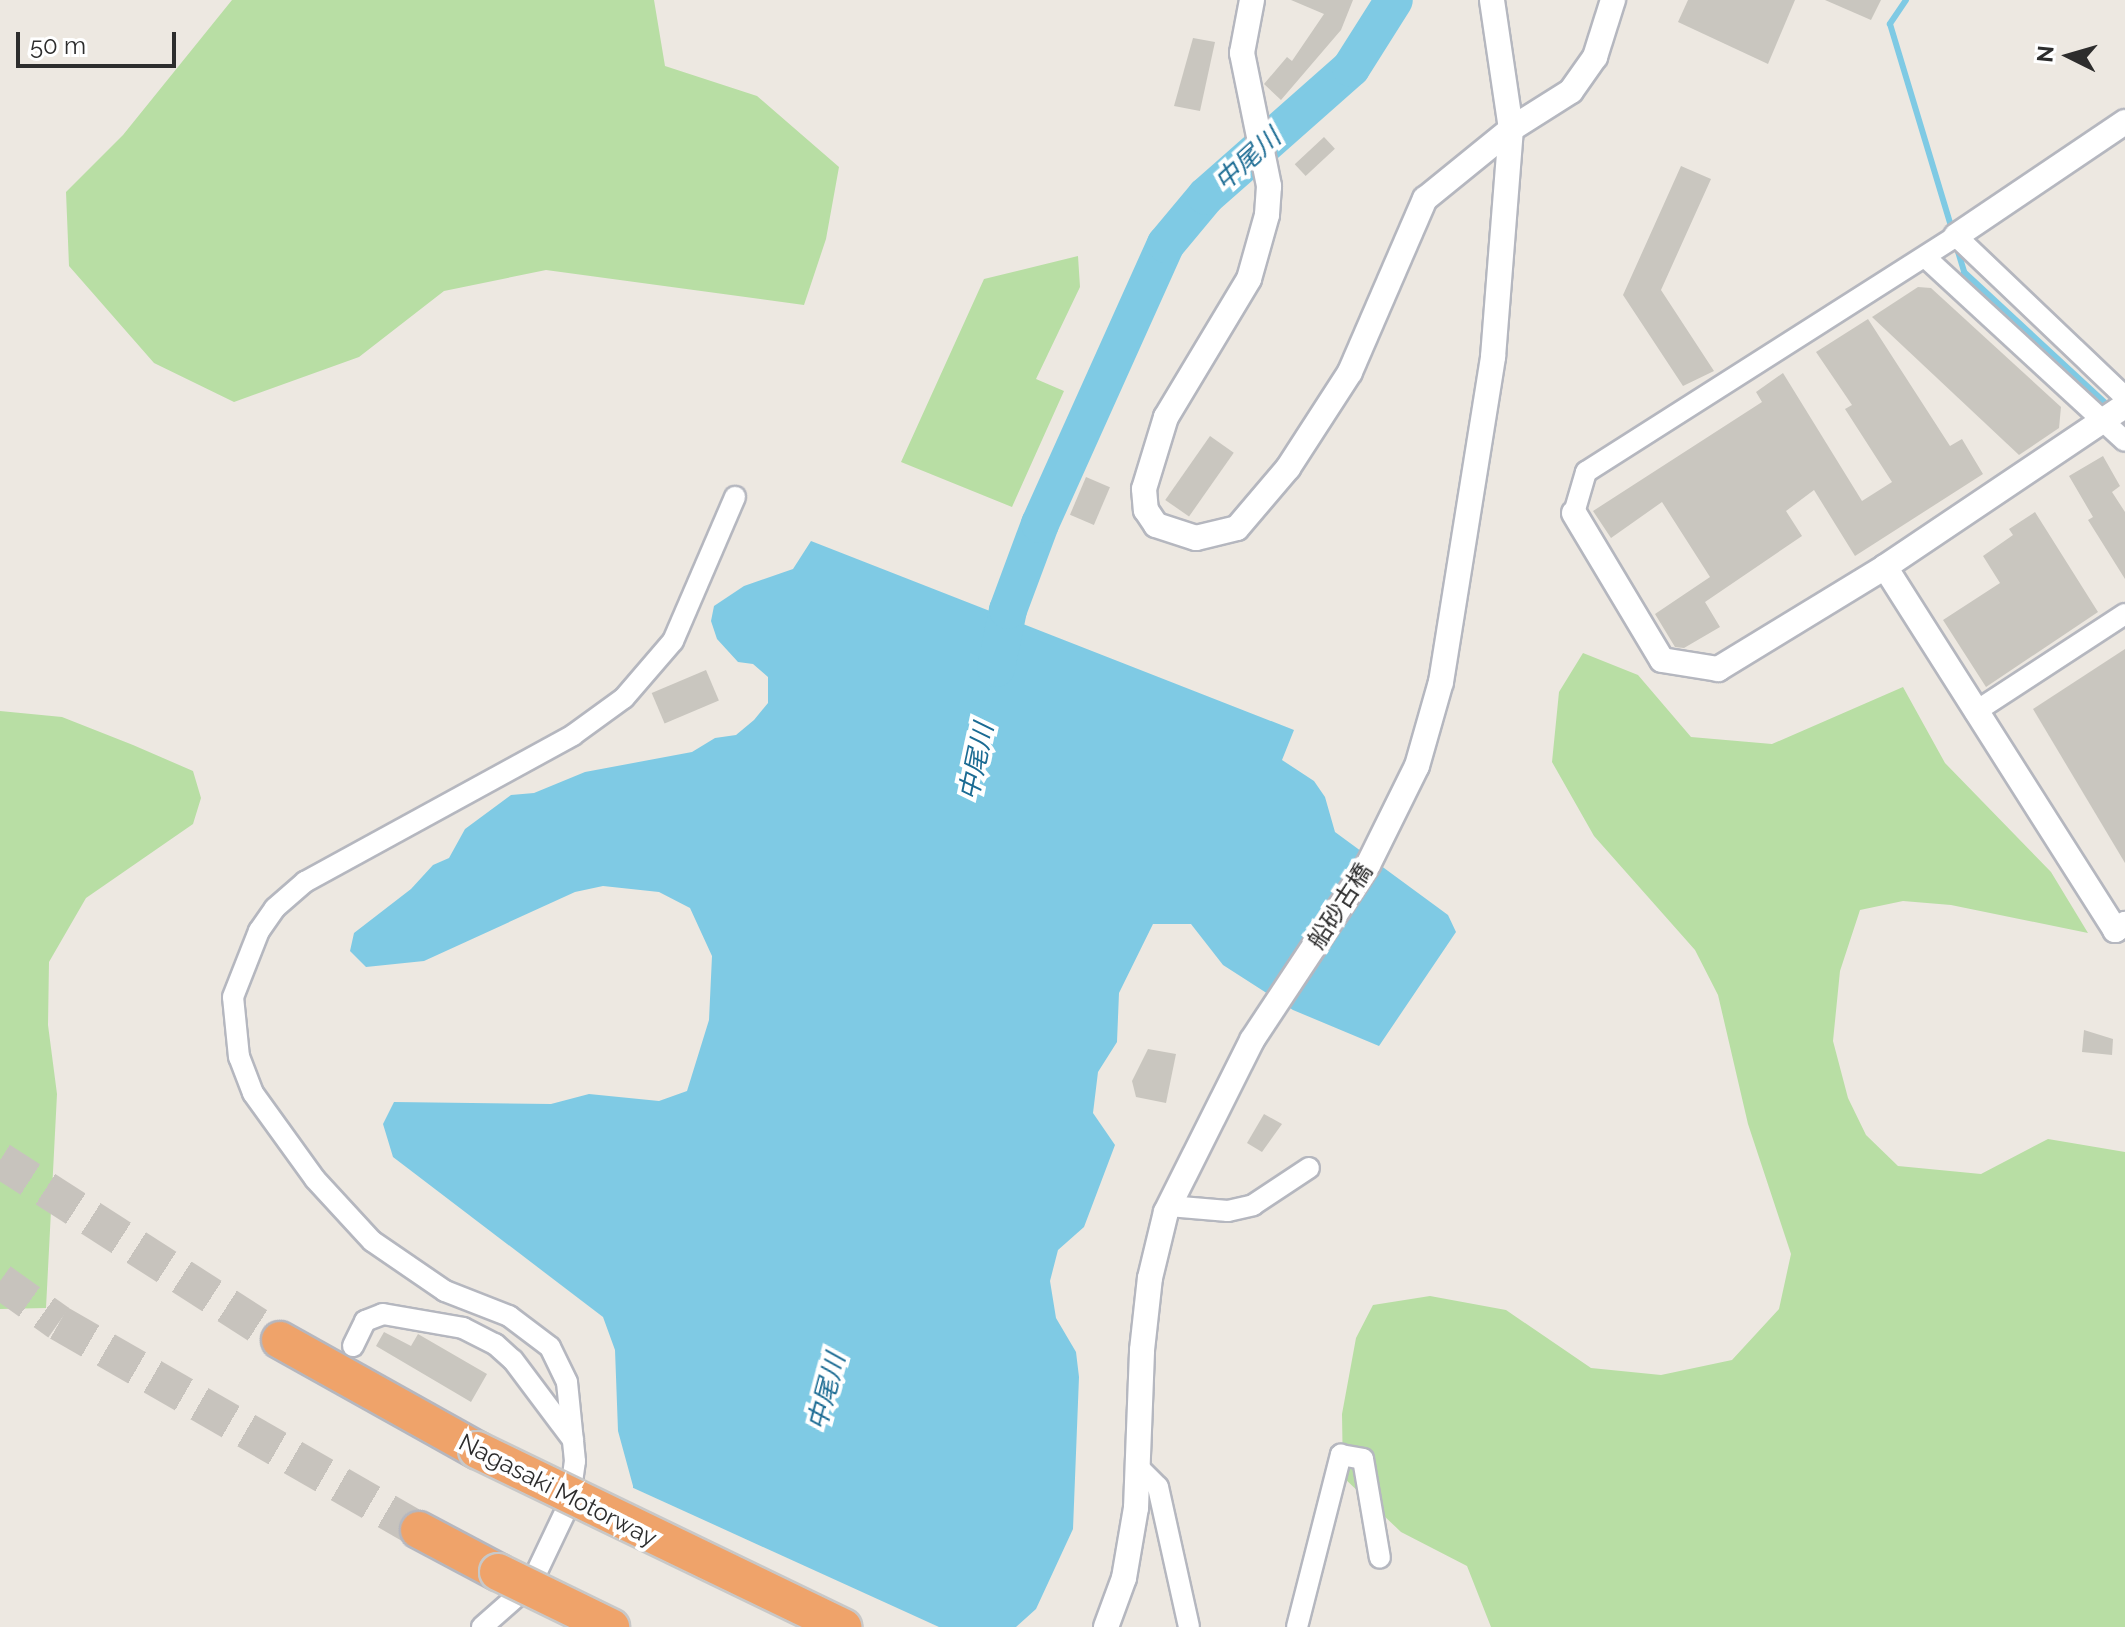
<!DOCTYPE html>
<html>
<head>
<meta charset="utf-8">
<style>
  body { margin:0 }
  #map { position:relative; width:2125px; height:1627px; overflow:hidden; background:#ede8e1; font-family:Raleway,"Noto Sans JP",sans-serif }
  div>[style] { position:absolute }
  .green>* { inset:0; background:#b8dea4 }
  .water>* { inset:0; background:#7fcae4 }
  .pier>* { inset:0; background:#ede8e1 }
  .stream>* { height:6px; margin:-3px; padding:0 3px; transform-origin:3px; border-radius:3px; background:#7fcae4 }
  .river>* { height:38px; margin:-19px; padding:0 19px; transform-origin:19px; border-radius:19px; background:#7fcae4 }
  .building>* { inset:0; background:#c9c6bf; transform-origin:0 0 }
  .motorway-tunnel>* { height:36px; margin-top:-18px; transform-origin:0; background:repeating-linear-gradient(90deg,#c7c3bd 0 36px,transparent 0 54px) }
  .roads { filter:drop-shadow(2px 0 #b5b7bf) drop-shadow(-2px 0 #b5b7bf) drop-shadow(0 2px #b5b7bf) drop-shadow(0 -2px #b5b7bf) }
  .minor>* { height:20px; margin:-10px; padding:0 10px; transform-origin:10px; border-radius:10px; background:#fff }
  .tertiary>* { height:24px; margin:-12px; padding:0 12px; transform-origin:12px; border-radius:12px; background:#fff }
  .motorway>* { height:36px; margin:-18px; padding:0 18px; transform-origin:18px; border-radius:18px; background:#efa36a }
  .bridges { filter:drop-shadow(2px 0 #c8c8c8) drop-shadow(-2px 0 #c8c8c8) drop-shadow(0 2px #c8c8c8) drop-shadow(0 -2px #c8c8c8) }
  .motorway-bridge>* { height:36px; margin:-18px; padding:0 18px; transform-origin:18px; border-radius:18px; background:#efa36a }
  span { translate:-50% -50%; white-space:nowrap; text-align:center; line-height:1.15; -webkit-text-stroke:8px #fff; paint-order:stroke }
  .street-label { font-size:24px; color:#2d2d2d }
  .water-label { font-size:26px; color:#1b6b93; font-style:italic }
  .north { position:absolute; left:2029px; top:16px; width:80px; height:80px; -webkit-text-stroke:6px #fff; paint-order:stroke; rotate:275deg; font-size:22px; font-weight:700; line-height:32px; text-align:center; color:#2d2d2d }
  .north::after { content:''; display:block; margin:auto; width:28px; height:36px; background:#2d2d2d; clip-path:polygon(50% 0,100% 100%,50% 72%,0 100%) }
  .scale { position:absolute; left:16px; top:32px; width:160px; height:36px; box-sizing:border-box; border:4px solid #2d2d2d; border-top:0; padding-left:10px; font-size:24px; line-height:28px; white-space:nowrap; color:#2d2d2d; -webkit-text-stroke:6px #fff; paint-order:stroke }
</style>
</head>
<body>
<div id="map">
  <div class="green">
    <i style="clip-path:polygon(232px 0,654px 0,665px 66px,757px 96px,839px 167px,826px 239px,804px 305px,546px 270px,444px 291px,359px 357px,234px 402px,154px 363px,69px 266px,66px 192px,123px 135px)"></i>
    <i style="clip-path:polygon(1078px 256px,1080px 287px,1036px 379px,1064px 391px,1012px 507px,901px 462px,984px 279px)"></i>
    <i style="clip-path:polygon(1583px 653px,1638px 675px,1691px 737px,1772px 744px,1903px 687px,1945px 763px,2051px 872px,2088px 933px,1951px 905px,1903px 901px,1860px 910px,1840px 971px,1833px 1041px,1848px 1098px,1866px 1135px,1898px 1166px,1981px 1174px,2048px 1139px,2125px 1152px,2125px 1627px,1491px 1627px,1467px 1566px,1401px 1532px,1343px 1477px,1342px 1414px,1356px 1338px,1373px 1305px,1430px 1296px,1506px 1310px,1591px 1368px,1661px 1375px,1732px 1360px,1779px 1309px,1791px 1254px,1748px 1124px,1718px 995px,1695px 950px,1594px 836px,1552px 762px,1559px 692px)"></i>
    <i style="clip-path:polygon(0 711px,62px 717px,133px 745px,193px 771px,201px 798px,193px 824px,86px 898px,49px 962px,48px 1025px,57px 1094px,46px 1308px,0 1309px)"></i>
  </div>
  <div class="water">
    <i style="clip-path:polygon(811px 541px,1294px 730px,1282px 760px,1314px 781px,1325px 797px,1335px 832px,1448px 915px,1456px 932px,1379px 1046px,1293px 1010px,1223px 965px,1191px 924px,1153px 924px,1119px 993px,1117px 1042px,1098px 1072px,1093px 1113px,1115px 1145px,1084px 1227px,1058px 1250px,1050px 1281px,1056px 1318px,1076px 1352px,1079px 1377px,1073px 1529px,1036px 1609px,1016px 1627px,589px 1627px,633px 1548px,633px 1486px,618px 1431px,615px 1350px,603px 1317px,393px 1157px,383px 1124px,394px 1102px,551px 1104px,589px 1094px,659px 1101px,687px 1091px,709px 1020px,712px 956px,690px 908px,659px 892px,603px 886px,575px 892px,424px 961px,366px 967px,350px 951px,354px 933px,411px 889px,433px 865px,449px 858px,465px 829px,511px 795px,534px 793px,585px 772px,692px 752px,715px 738px,736px 735px,754px 720px,768px 703px,768px 677px,753px 664px,738px 662px,717px 639px,711px 621px,714px 606px,744px 586px,793px 569px)"></i>
  </div>
  <div class="pier">
    <i style="clip-path:polygon(629px 1486px,939px 1627px,585px 1627px,629px 1547px)"></i>
  </div>
  <div class="stream">
    <i style="left:1906px;top:0;width:29px;rotate:124deg"></i>
    <i style="left:1890px;top:24px;width:215px;rotate:73.2deg"></i>
    <i style="left:1956px;top:245px;width:28px;rotate:73deg"></i>
    <i style="left:1964px;top:272px;width:200px;rotate:42.8deg"></i>
  </div>
  <div class="river">
    <i style="left:996px;top:668px;width:59px;rotate:-78.3deg"></i>
    <i style="left:1008px;top:610px;width:92px;rotate:-69.6deg"></i>
    <i style="left:1040px;top:524px;width:307px;rotate:-65.8deg"></i>
    <i style="left:1166px;top:244px;width:62px;rotate:-50.2deg"></i>
    <i style="left:1206px;top:196px;width:193px;rotate:-41.4deg"></i>
    <i style="left:1351px;top:68px;width:80px;rotate:-57.7deg"></i>
  </div>
  <div class="building">
    <i style="clip-path:polygon(1291px 0,1353px 0,1341px 30px,1281px 100px,1264px 84px,1287px 57px,1292px 61px,1324px 14px)"></i>
    <i style="clip-path:polygon(1688px 0,1795px 0,1768px 64px,1678px 22px)"></i>
    <i style="clip-path:polygon(1825px 0,1881px 0,1871px 20px)"></i>
    <i style="clip-path:polygon(1193px 38px,1215px 42px,1200px 111px,1174px 106px)"></i>
    <i style="left:1324px;top:137px;width:16px;height:40px;rotate:47deg"></i>
    <i style="clip-path:polygon(1681px 166px,1711px 179px,1661px 290px,1714px 371px,1683px 386px,1623px 295px)"></i>
    <i style="clip-path:polygon(1918px 287px,1931px 288px,2061px 407px,2059px 428px,2019px 455px,1872px 317px)"></i>
    <i style="clip-path:polygon(1868px 319px,1950px 446px,1962px 439px,1983px 474px,1855px 556px,1814px 490px,1786px 511px,1802px 536px,1705px 602px,1720px 627px,1684px 648px,1675px 647px,1655px 614px,1710px 577px,1662px 502px,1611px 538px,1593px 511px,1762px 402px,1756px 392px,1783px 373px,1862px 501px,1892px 482px,1845px 409px,1852px 405px,1816px 352px)"></i>
    <i style="left:1210px;top:436px;width:29px;height:78px;rotate:35deg"></i>
    <i style="clip-path:polygon(2103px 456px,2120px 486px,2112px 492px,2125px 512px,2125px 579px,2088px 520px,2093px 517px,2069px 476px)"></i>
    <i style="left:1086px;top:477px;width:26px;height:41px;rotate:23deg"></i>
    <i style="clip-path:polygon(2035px 512px,2098px 612px,1986px 687px,1943px 620px,2000px 583px,1983px 556px,2013px 535px,2009px 529px)"></i>
    <i style="clip-path:polygon(2125px 649px,2125px 863px,2033px 709px)"></i>
    <i style="left:706px;top:670px;width:33px;height:59px;rotate:67deg"></i>
    <i style="clip-path:polygon(2084px 1030px,2113px 1039px,2112px 1055px,2082px 1052px)"></i>
    <i style="clip-path:polygon(1148px 1049px,1176px 1054px,1166px 1103px,1136px 1097px,1132px 1081px)"></i>
    <i style="clip-path:polygon(1264px 1114px,1282px 1124px,1262px 1152px,1247px 1143px)"></i>
    <i style="clip-path:polygon(384px 1332px,411px 1346px,418px 1334px,487px 1374px,471px 1402px,376px 1346px)"></i>
  </div>
  <div class="motorway-tunnel">
    <i style="left:0;top:1160px;width:333px;rotate:32.7deg"></i>
    <i style="left:0;top:1281px;width:72px;rotate:35.4deg"></i>
    <i style="left:59px;top:1323px;width:415px;rotate:29.9deg"></i>
  </div>
  <div class="roads">
    <div class="minor">
      <i style="left:1926px;top:258px;width:270px;rotate:42.6deg"></i>
      <i style="left:1574px;top:513px;width:43px;rotate:-73.7deg"></i>
      <i style="left:1586px;top:472px;width:439px;rotate:-32.5deg"></i>
      <i style="left:1956px;top:236px;width:233px;rotate:43.6deg"></i>
      <i style="left:1975px;top:712px;width:179px;rotate:-33.2deg"></i>
      <i style="left:1169px;top:1206px;width:59px;rotate:4.8deg"></i>
      <i style="left:1228px;top:1211px;width:26px;rotate:-13deg"></i>
      <i style="left:1253px;top:1205px;width:67px;rotate:-33.5deg"></i>
      <i style="left:353px;top:1346px;width:28px;rotate:-64deg"></i>
      <i style="left:365px;top:1321px;width:19px;rotate:-21deg"></i>
      <i style="left:383px;top:1314px;width:81px;rotate:9.9deg"></i>
      <i style="left:463px;top:1328px;width:36px;rotate:27deg"></i>
      <i style="left:495px;top:1344px;width:24px;rotate:42deg"></i>
      <i style="left:513px;top:1360px;width:100px;rotate:53.1deg"></i>
      <i style="left:1138px;top:1467px;width:28px;rotate:45deg"></i>
      <i style="left:1158px;top:1487px;width:143px;rotate:77.5deg"></i>
      <i style="left:482px;top:1627px;width:65px;rotate:-41.3deg"></i>
      <i style="left:531px;top:1584px;width:89px;rotate:-64.6deg"></i>
      <i style="left:569px;top:1504px;width:43px;rotate:-82.1deg"></i>
      <i style="left:575px;top:1461px;width:79px;rotate:-95.8deg"></i>
      <i style="left:567px;top:1382px;width:39px;rotate:-116deg"></i>
      <i style="left:550px;top:1347px;width:51px;rotate:-142.9deg"></i>
      <i style="left:509px;top:1316px;width:69px;rotate:-158.7deg"></i>
      <i style="left:445px;top:1291px;width:88px;rotate:-145.6deg"></i>
      <i style="left:372px;top:1241px;width:84px;rotate:-132.6deg"></i>
      <i style="left:315px;top:1179px;width:106px;rotate:-125.8deg"></i>
      <i style="left:253px;top:1093px;width:39px;rotate:-111deg"></i>
      <i style="left:239px;top:1057px;width:60px;rotate:-95.7deg"></i>
      <i style="left:233px;top:997px;width:71px;rotate:-68.5deg"></i>
      <i style="left:259px;top:931px;width:28px;rotate:-55deg"></i>
      <i style="left:275px;top:908px;width:40px;rotate:-41deg"></i>
      <i style="left:305px;top:882px;width:306px;rotate:-28.7deg"></i>
      <i style="left:573px;top:735px;width:63px;rotate:-36deg"></i>
      <i style="left:624px;top:698px;width:75px;rotate:-49.3deg"></i>
      <i style="left:673px;top:641px;width:157px;rotate:-66.7deg"></i>
      <i style="left:1297px;top:1627px;width:178px;rotate:-75.7deg"></i>
      <i style="left:1341px;top:1455px;width:22px;rotate:10deg"></i>
      <i style="left:1363px;top:1459px;width:100px;rotate:80.3deg"></i>
    </div>
    <div class="tertiary">
      <i style="left:1252px;top:0;width:54px;rotate:100.7deg"></i>
      <i style="left:1242px;top:53px;width:136px;rotate:78.5deg"></i>
      <i style="left:1269px;top:186px;width:29px;rotate:94deg"></i>
      <i style="left:1267px;top:215px;width:66px;rotate:105.7deg"></i>
      <i style="left:1249px;top:279px;width:161px;rotate:121deg"></i>
      <i style="left:1166px;top:417px;width:75px;rotate:107deg"></i>
      <i style="left:1144px;top:489px;width:21px;rotate:85deg"></i>
      <i style="left:1146px;top:510px;width:18px;rotate:56deg"></i>
      <i style="left:1156px;top:525px;width:42px;rotate:18deg"></i>
      <i style="left:1196px;top:538px;width:42px;rotate:-13.7deg"></i>
      <i style="left:1237px;top:528px;width:79px;rotate:-49.6deg"></i>
      <i style="left:1288px;top:468px;width:114px;rotate:-57.1deg"></i>
      <i style="left:1350px;top:372px;width:189px;rotate:-66.6deg"></i>
      <i style="left:1425px;top:199px;width:111px;rotate:-39.1deg"></i>
      <i style="left:1511px;top:129px;width:71px;rotate:-32.3deg"></i>
      <i style="left:1571px;top:91px;width:42px;rotate:-54.8deg"></i>
      <i style="left:1595px;top:57px;width:60px;rotate:-72.5deg"></i>
      <i style="left:1956px;top:236px;width:204px;rotate:-34deg"></i>
      <i style="left:1574px;top:513px;width:171px;rotate:59.1deg"></i>
      <i style="left:1662px;top:660px;width:57px;rotate:9.1deg"></i>
      <i style="left:1718px;top:669px;width:196px;rotate:-31.4deg"></i>
      <i style="left:1885px;top:567px;width:289px;rotate:-33.9deg"></i>
      <i style="left:1885px;top:567px;width:430px;rotate:57.6deg"></i>
      <i style="left:2115px;top:930px;width:12px;rotate:-31deg"></i>
      <i style="left:1106px;top:1627px;width:52px;rotate:-69.8deg"></i>
      <i style="left:1124px;top:1578px;width:71px;rotate:-80.3deg"></i>
      <i style="left:1136px;top:1508px;width:158px;rotate:-87.8deg"></i>
      <i style="left:1142px;top:1350px;width:72px;rotate:-83.7deg"></i>
      <i style="left:1150px;top:1278px;width:68px;rotate:-76.4deg"></i>
      <i style="left:1166px;top:1212px;width:192px;rotate:-63.4deg"></i>
      <i style="left:1252px;top:1040px;width:210px;rotate:-56.5deg"></i>
      <i style="left:1368px;top:865px;width:110px;rotate:-63.7deg"></i>
      <i style="left:1417px;top:766px;width:87px;rotate:-74.1deg"></i>
      <i style="left:1441px;top:682px;width:329px;rotate:-80.9deg"></i>
      <i style="left:1493px;top:357px;width:229px;rotate:-85.5deg"></i>
      <i style="left:1511px;top:129px;width:130px;rotate:-98.4deg"></i>
    </div>
    <div class="motorway">
      <i style="left:280px;top:1340px;width:226px;rotate:29.2deg"></i>
      <i style="left:419px;top:1530px;width:89px;rotate:28deg"></i>
    </div>
  </div>
  <div class="bridges">
    <div class="motorway-bridge">
      <i style="left:477px;top:1450px;width:407px;rotate:25.8deg"></i>
      <i style="left:498px;top:1572px;width:126px;rotate:26deg"></i>
    </div>
  </div>
  <div class="street-label">
    <span style="left:1340px;top:906px;rotate:-57deg">船砂古橋</span>
    <span style="left:558px;top:1490px;rotate:27deg">Nagasaki Motorway</span>
  </div>
  <div class="water-label">
    <span style="left:1248px;top:160px;rotate:-42deg">中尾川</span>
    <span style="left:977px;top:762px;rotate:-78deg">中尾川</span>
    <span style="left:827px;top:1392px;rotate:-75deg">中尾川</span>
  </div>
  <div class="north">N</div>
  <div class="scale">50 m</div>
</div>
</body>
</html>
